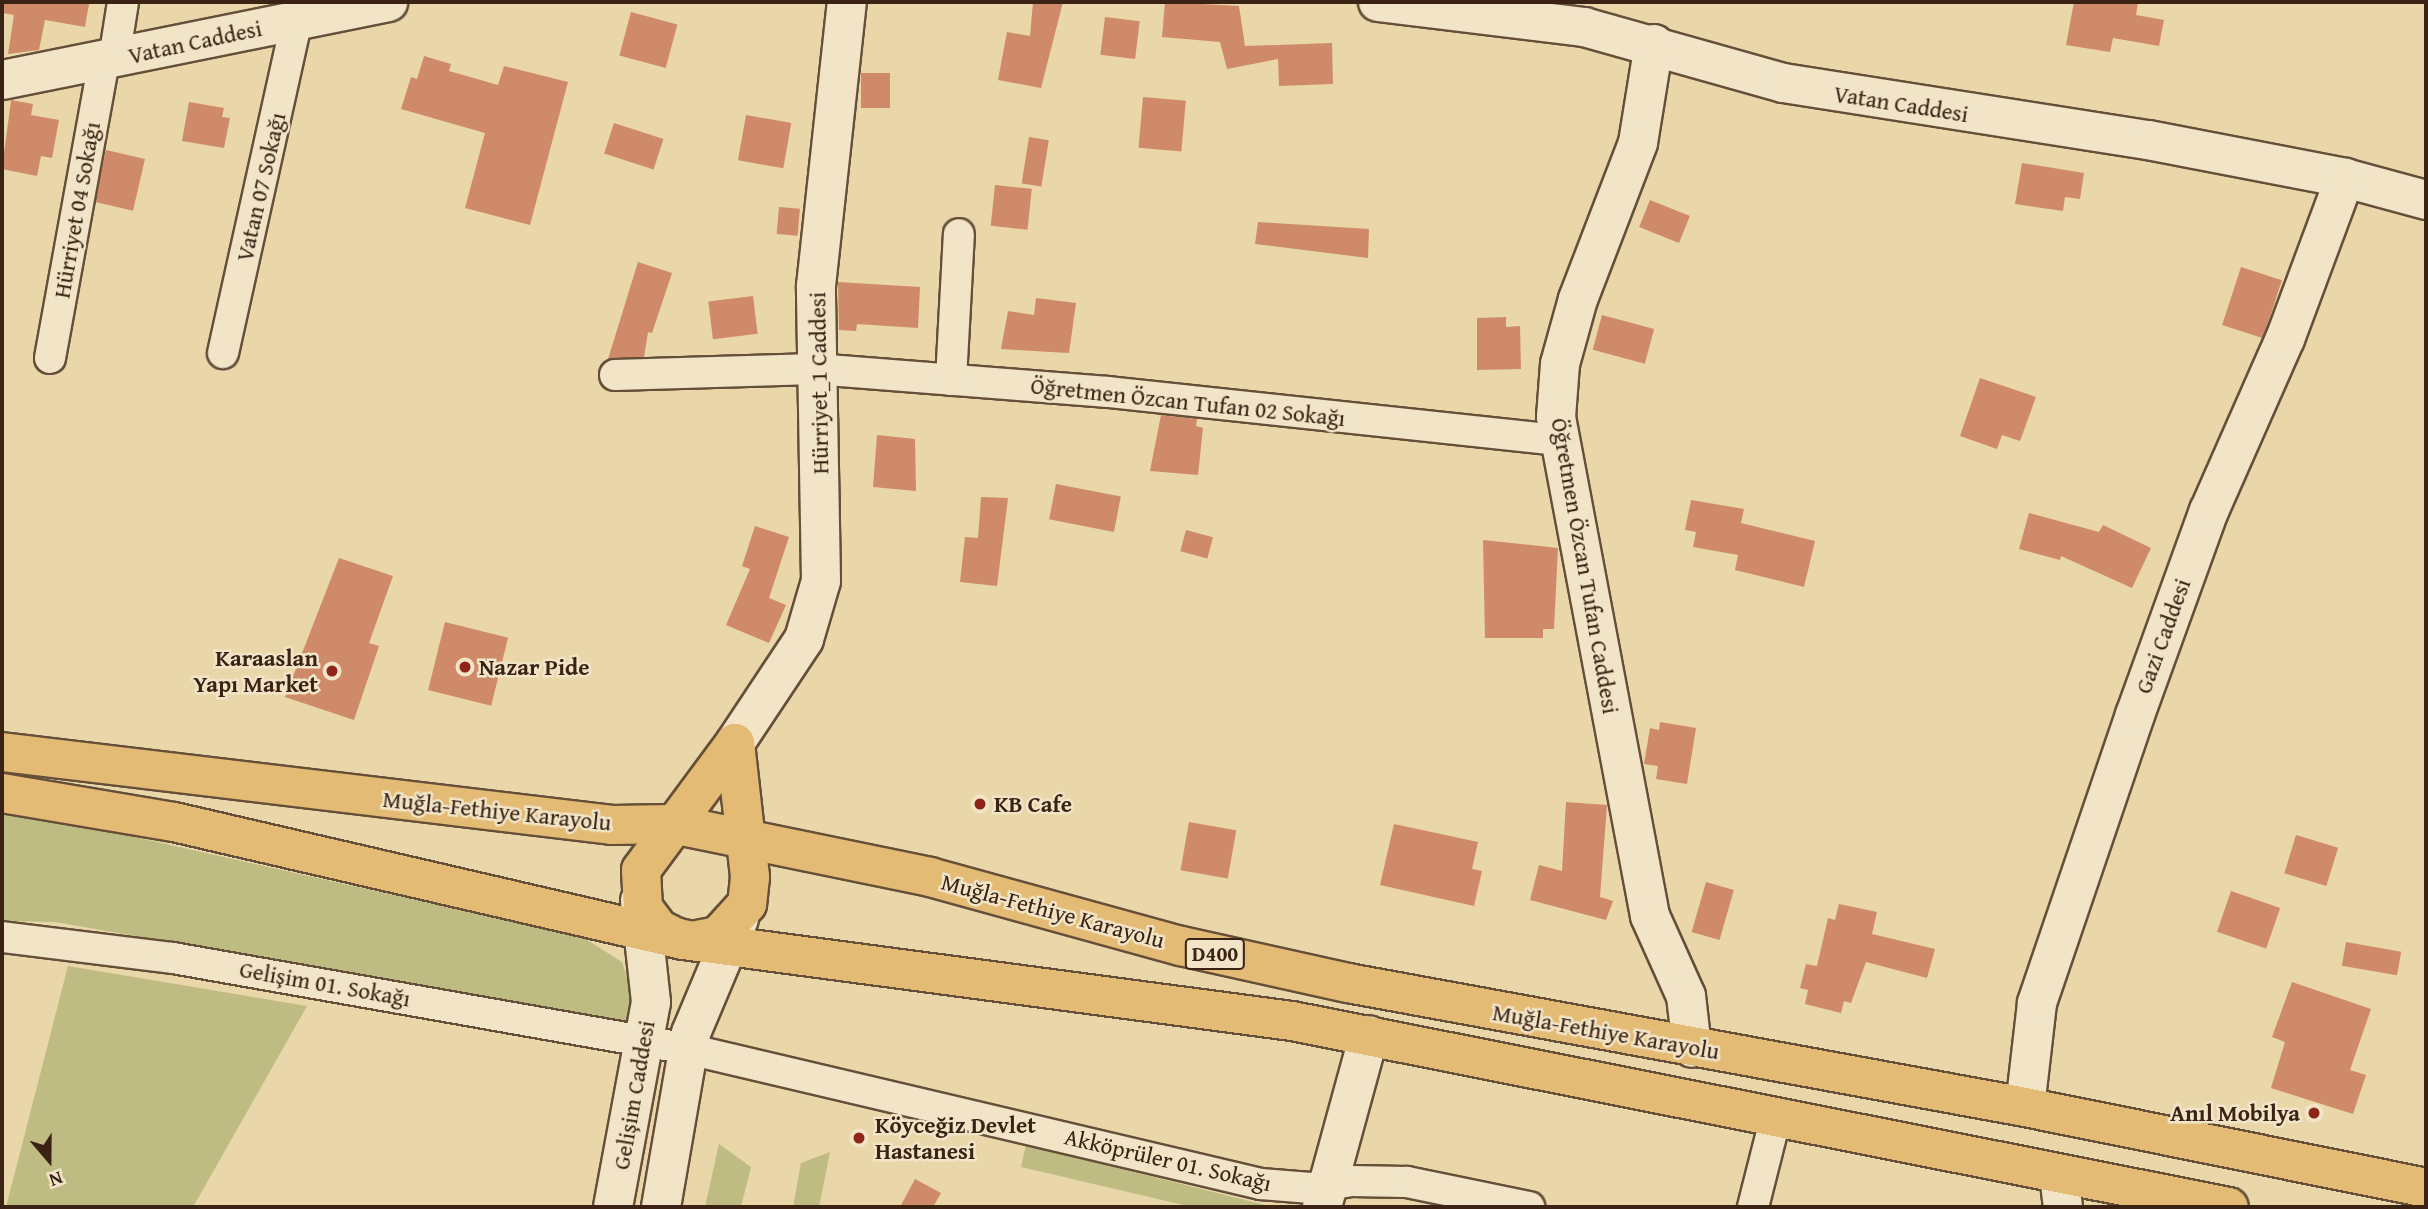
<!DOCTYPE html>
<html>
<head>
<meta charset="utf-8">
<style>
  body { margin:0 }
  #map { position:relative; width:2428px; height:1209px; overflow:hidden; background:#e9d6a9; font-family:"Gentium Book Plus",serif }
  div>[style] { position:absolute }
  .green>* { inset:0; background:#bebc82 }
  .building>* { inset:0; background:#cf8b69; transform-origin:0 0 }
  .roads { filter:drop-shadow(2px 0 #664f39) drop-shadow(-2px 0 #664f39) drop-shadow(0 2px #664f39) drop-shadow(0 -2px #664f39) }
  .street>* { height:30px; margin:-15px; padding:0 15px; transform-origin:15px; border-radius:15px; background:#f1e4c7 }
  .secondary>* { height:38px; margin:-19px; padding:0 19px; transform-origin:19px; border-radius:19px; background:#f1e4c7 }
  .highway>* { height:38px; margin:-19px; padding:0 19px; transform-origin:19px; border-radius:19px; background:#e4bb74 }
  .dots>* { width:19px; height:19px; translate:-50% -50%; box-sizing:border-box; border:4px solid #f1e4c7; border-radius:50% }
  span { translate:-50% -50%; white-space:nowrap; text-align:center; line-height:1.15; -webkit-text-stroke:5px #f1e4c7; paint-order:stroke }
  .shield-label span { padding:2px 5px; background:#f1e4c7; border:2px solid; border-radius:5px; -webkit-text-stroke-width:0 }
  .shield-label { font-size:21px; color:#3a2214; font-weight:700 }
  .street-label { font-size:23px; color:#3a2214 }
  .poi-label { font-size:23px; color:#3a2214; font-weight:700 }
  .right { translate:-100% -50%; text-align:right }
  .left { translate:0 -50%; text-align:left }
  .frame { position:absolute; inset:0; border:4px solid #3a2214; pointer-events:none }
  .north { position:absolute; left:14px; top:1125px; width:70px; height:70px; -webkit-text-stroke:5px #f1e4c7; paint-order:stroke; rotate:160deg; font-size:19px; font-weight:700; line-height:28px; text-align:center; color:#3a2214 }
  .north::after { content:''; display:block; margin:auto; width:24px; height:32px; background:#3a2214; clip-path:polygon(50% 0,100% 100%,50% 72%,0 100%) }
</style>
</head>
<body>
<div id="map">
  <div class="green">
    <i style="clip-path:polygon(2px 813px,108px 831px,584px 938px,622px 962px,630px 986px,629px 1022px,55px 922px,2px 921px)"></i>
    <i style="clip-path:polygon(68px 966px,307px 1006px,193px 1207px,6px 1207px)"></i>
    <i style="clip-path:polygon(719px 1144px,751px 1167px,741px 1207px,705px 1207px)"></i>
    <i style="clip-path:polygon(1026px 1145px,1269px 1206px,1270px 1207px,1192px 1207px,1021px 1167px)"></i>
    <i style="clip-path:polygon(830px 1152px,819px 1207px,793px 1207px,801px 1163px)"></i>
  </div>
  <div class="building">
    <i style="clip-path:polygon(4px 2px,76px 2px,89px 4px,85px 27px,45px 20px,39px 50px,8px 54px,14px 15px,3px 13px)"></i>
    <i style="clip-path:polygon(1033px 2px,1063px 2px,1041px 88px,998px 80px,1007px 32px,1030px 36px)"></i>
    <i style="clip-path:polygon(1165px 2px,1239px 6px,1245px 46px,1332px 43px,1333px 84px,1279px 86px,1278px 59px,1227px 69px,1220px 42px,1162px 37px)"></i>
    <i style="clip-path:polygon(2074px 2px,2138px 2px,2136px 15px,2164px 20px,2159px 46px,2113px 38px,2110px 52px,2066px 45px)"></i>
    <i style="left:631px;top:12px;width:48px;height:45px;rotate:15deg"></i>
    <i style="left:1105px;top:17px;width:35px;height:38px;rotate:7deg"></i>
    <i style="clip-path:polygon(424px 56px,451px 64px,449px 71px,498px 85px,504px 66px,568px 82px,530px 225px,465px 208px,485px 133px,401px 109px,411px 77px,417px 79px)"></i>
    <i style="left:861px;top:73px;width:29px;height:35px"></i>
    <i style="left:1143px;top:97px;width:43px;height:51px;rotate:5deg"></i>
    <i style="clip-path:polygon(11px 100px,33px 104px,31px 115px,59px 120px,52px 158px,41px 156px,37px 176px,2px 169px)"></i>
    <i style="clip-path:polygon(189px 102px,224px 108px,222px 117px,230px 118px,224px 148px,182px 141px)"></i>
    <i style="left:746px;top:115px;width:46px;height:46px;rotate:10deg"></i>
    <i style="left:614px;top:123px;width:52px;height:32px;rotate:18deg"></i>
    <i style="left:1029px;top:137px;width:20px;height:47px;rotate:9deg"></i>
    <i style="left:106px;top:150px;width:40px;height:53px;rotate:13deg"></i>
    <i style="clip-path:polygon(2022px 163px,2084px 173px,2080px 199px,2065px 197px,2063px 211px,2015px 204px)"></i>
    <i style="left:995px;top:185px;width:37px;height:41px;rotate:6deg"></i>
    <i style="left:1650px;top:200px;width:43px;height:29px;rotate:22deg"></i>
    <i style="left:779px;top:207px;width:21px;height:27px;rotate:5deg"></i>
    <i style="clip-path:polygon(1258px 222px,1369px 229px,1368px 258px,1255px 244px)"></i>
    <i style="clip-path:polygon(638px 262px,672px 273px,652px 333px,648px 332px,644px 357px,608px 359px)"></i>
    <i style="left:2241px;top:267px;width:43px;height:61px;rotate:18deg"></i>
    <i style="clip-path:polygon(838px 282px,920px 287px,918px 328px,857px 324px,856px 331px,839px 330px)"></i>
    <i style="left:753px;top:296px;width:38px;height:45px;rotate:83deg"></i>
    <i style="clip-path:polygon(1036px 298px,1076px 303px,1069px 353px,1001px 349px,1008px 311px,1034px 315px)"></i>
    <i style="left:1602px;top:315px;width:54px;height:36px;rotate:15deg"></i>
    <i style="clip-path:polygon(1506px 317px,1506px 327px,1520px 326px,1521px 369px,1477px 370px,1477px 318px)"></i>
    <i style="clip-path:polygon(1980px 378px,2036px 397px,2020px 441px,2002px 435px,1997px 449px,1960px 436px)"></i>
    <i style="clip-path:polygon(1161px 415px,1197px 419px,1196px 426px,1203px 428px,1198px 475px,1150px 471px)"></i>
    <i style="clip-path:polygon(877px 435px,915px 439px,916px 491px,873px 487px)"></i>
    <i style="left:1056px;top:484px;width:66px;height:36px;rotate:11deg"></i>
    <i style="clip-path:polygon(981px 497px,1008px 498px,997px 586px,960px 582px,965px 537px,978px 538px)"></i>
    <i style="clip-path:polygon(1691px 500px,1744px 509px,1741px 523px,1815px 541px,1804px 587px,1735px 570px,1738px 555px,1693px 547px,1696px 532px,1685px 530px)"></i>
    <i style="clip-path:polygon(2029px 513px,2099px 532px,2103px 525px,2151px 548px,2132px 588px,2061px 556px,2060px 560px,2019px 549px)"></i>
    <i style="clip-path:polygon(755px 526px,789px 537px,769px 598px,786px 605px,769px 643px,726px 625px,750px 569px,742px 566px)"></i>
    <i style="left:1186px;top:530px;width:28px;height:22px;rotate:15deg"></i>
    <i style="clip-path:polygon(1483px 540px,1558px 548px,1554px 629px,1543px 629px,1543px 638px,1485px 638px)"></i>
    <i style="clip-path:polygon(339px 558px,393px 576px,369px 643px,379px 646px,354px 720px,285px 697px)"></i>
    <i style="left:445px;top:622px;width:65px;height:70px;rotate:14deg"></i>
    <i style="clip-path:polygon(1660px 722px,1696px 728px,1687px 784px,1656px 779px,1658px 766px,1644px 764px,1650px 728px,1659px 730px)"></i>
    <i style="clip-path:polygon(1566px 802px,1607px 805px,1600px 897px,1613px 901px,1606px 920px,1530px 900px,1539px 865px,1562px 871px)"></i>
    <i style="left:1189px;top:822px;width:48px;height:49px;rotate:10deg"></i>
    <i style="clip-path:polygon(1394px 824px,1478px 842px,1472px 869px,1482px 871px,1474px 906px,1380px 885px)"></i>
    <i style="left:2296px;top:835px;width:44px;height:40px;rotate:17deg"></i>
    <i style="left:1706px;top:882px;width:29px;height:52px;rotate:16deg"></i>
    <i style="left:2231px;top:891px;width:52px;height:43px;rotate:19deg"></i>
    <i style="clip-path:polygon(1839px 904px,1877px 912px,1872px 934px,1935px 949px,1927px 978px,1866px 962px,1851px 1003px,1844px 1001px,1841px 1013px,1805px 1004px,1808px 990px,1800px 988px,1806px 964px,1817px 966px,1828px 918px,1835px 920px)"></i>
    <i style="left:2346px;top:942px;width:56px;height:24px;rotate:10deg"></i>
    <i style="clip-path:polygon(2292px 982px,2371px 1009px,2350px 1070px,2366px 1075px,2353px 1114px,2271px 1088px,2285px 1042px,2272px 1037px)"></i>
    <i style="clip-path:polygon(915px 1179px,941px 1193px,933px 1207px,900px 1207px)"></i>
  </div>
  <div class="roads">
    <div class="street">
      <i style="left:114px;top:59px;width:58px;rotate:-81deg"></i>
      <i style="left:223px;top:353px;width:360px;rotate:-77.5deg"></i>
      <i style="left:50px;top:358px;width:302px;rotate:-79.7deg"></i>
      <i style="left:615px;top:375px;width:200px;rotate:-1.7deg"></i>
      <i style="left:815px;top:369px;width:294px;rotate:4.5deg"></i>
      <i style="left:1108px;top:392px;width:455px;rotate:6.1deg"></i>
      <i style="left:951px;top:380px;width:146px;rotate:-86.9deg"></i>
      <i style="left:2px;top:937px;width:172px;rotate:7deg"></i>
      <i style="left:173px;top:958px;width:523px;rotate:10.02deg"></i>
      <i style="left:688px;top:1049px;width:589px;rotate:13.26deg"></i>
      <i style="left:1261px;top:1184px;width:50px;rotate:4.6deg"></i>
      <i style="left:1311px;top:1188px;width:41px;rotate:-9.9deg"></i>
      <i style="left:1351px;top:1181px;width:56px;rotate:1deg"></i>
      <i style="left:1407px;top:1182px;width:125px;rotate:11.6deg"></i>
      <i style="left:1753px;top:1207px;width:94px;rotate:-75.8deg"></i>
    </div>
    <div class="secondary">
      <i style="left:1378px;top:2px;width:208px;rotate:6.9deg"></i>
      <i style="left:1584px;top:27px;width:207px;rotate:15.7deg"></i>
      <i style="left:1783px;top:83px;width:369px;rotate:8.9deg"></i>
      <i style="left:2148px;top:140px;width:201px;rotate:10.9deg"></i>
      <i style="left:2345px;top:178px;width:84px;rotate:15.2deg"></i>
      <i style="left:1654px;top:44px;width:100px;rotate:99.2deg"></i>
      <i style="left:1638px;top:143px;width:167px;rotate:111deg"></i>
      <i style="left:1578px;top:299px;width:67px;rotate:105.5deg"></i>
      <i style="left:1560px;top:364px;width:53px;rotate:94.3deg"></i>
      <i style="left:1556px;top:417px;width:508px;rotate:79.33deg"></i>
      <i style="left:1650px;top:916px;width:88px;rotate:65.8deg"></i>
      <i style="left:1686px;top:996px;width:52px;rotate:83.4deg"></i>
      <i style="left:2px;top:80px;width:394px;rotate:-11.4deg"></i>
      <i style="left:735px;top:743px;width:125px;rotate:-56.4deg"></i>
      <i style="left:804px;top:639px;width:60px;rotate:-73.7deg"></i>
      <i style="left:821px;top:581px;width:295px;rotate:-91deg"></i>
      <i style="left:816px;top:286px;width:286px;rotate:-83.8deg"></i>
      <i style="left:2025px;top:1107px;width:105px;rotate:-83.4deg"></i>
      <i style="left:2037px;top:1003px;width:304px;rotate:-71.2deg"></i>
      <i style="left:2135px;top:715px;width:217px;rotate:-70.1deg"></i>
      <i style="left:2209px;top:511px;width:188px;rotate:-66.2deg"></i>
      <i style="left:2285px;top:339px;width:172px;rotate:-69.6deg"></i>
      <i style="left:2059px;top:1175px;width:32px;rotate:83deg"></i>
      <i style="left:613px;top:1207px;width:208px;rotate:-79.5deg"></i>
      <i style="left:651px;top:1002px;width:102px;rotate:-96.2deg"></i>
      <i style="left:661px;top:1207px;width:177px;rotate:-80.2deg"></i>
      <i style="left:691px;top:1033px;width:124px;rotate:-67.2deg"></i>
      <i style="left:1322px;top:1207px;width:178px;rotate:-74.7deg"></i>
    </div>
    <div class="highway">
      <i style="left:735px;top:743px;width:135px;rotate:83.6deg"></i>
      <i style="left:750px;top:877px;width:27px;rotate:96deg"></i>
      <i style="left:747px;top:904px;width:43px;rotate:132.2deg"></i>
      <i style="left:718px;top:936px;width:26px;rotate:169deg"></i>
      <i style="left:692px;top:941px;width:17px;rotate:-167deg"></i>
      <i style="left:675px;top:937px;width:18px;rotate:-153deg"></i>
      <i style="left:659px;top:929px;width:26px;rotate:-127deg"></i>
      <i style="left:643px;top:908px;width:38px;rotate:-93deg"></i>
      <i style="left:641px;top:870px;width:158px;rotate:-53.5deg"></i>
      <i style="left:2px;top:752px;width:614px;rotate:6.82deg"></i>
      <i style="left:612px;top:825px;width:60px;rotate:-1deg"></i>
      <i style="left:672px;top:824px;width:263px;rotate:11.6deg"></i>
      <i style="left:930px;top:877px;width:260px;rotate:15.4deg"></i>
      <i style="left:1181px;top:946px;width:171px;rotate:12.5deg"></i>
      <i style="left:1348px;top:983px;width:688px;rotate:10.38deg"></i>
      <i style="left:2025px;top:1107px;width:409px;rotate:11.4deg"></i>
      <i style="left:2px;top:793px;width:174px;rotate:9.6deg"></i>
      <i style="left:174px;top:822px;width:522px;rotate:13.05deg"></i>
      <i style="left:683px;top:940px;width:614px;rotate:7.58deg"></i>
      <i style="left:1292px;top:1021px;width:955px;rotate:11.23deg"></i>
    </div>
  </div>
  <div class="dots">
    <i style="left:465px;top:667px;background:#8f2418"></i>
    <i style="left:332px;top:671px;background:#8f2418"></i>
    <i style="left:980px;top:804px;background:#8f2418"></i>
    <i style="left:2314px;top:1113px;background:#8f2418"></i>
    <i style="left:859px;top:1138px;background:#8f2418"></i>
  </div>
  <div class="shield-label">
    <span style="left:1215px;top:954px">D400</span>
  </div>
  <div class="street-label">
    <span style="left:195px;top:42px;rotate:-12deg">Vatan Caddesi</span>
    <span style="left:1901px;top:104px;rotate:9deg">Vatan Caddesi</span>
    <span style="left:261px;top:187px;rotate:-77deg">Vatan 07 Sokağı</span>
    <span style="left:77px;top:210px;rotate:-80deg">Hürriyet 04 Sokağı</span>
    <span style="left:819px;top:383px;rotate:-91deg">Hürriyet_1 Caddesi</span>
    <span style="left:1188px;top:402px;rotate:6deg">Öğretmen Özcan Tufan 02 Sokağı</span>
    <span style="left:1585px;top:566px;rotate:80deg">Öğretmen Özcan Tufan Caddesi</span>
    <span style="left:2163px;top:636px;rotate:-70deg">Gazi Caddesi</span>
    <span style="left:497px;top:811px;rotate:6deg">Muğla-Fethiye Karayolu</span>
    <span style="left:1053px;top:911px;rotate:15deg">Muğla-Fethiye Karayolu</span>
    <span style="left:325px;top:984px;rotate:10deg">Gelişim 01. Sokağı</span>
    <span style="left:1606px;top:1032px;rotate:10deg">Muğla-Fethiye Karayolu</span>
    <span style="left:634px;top:1095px;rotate:-80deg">Gelişim Caddesi</span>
    <span style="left:1168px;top:1160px;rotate:13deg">Akköprüler 01. Sokağı</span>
  </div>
  <div class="poi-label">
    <span class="right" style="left:318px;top:671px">Karaaslan<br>Yapı Market</span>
    <span class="left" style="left:479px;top:667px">Nazar Pide</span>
    <span class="left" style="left:994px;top:804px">KB Cafe</span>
    <span class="right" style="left:2300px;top:1113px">Anıl Mobilya</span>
    <span class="left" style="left:875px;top:1138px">Köyceğiz Devlet<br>Hastanesi</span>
  </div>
  <div class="frame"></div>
  <div class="north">N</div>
</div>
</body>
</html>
